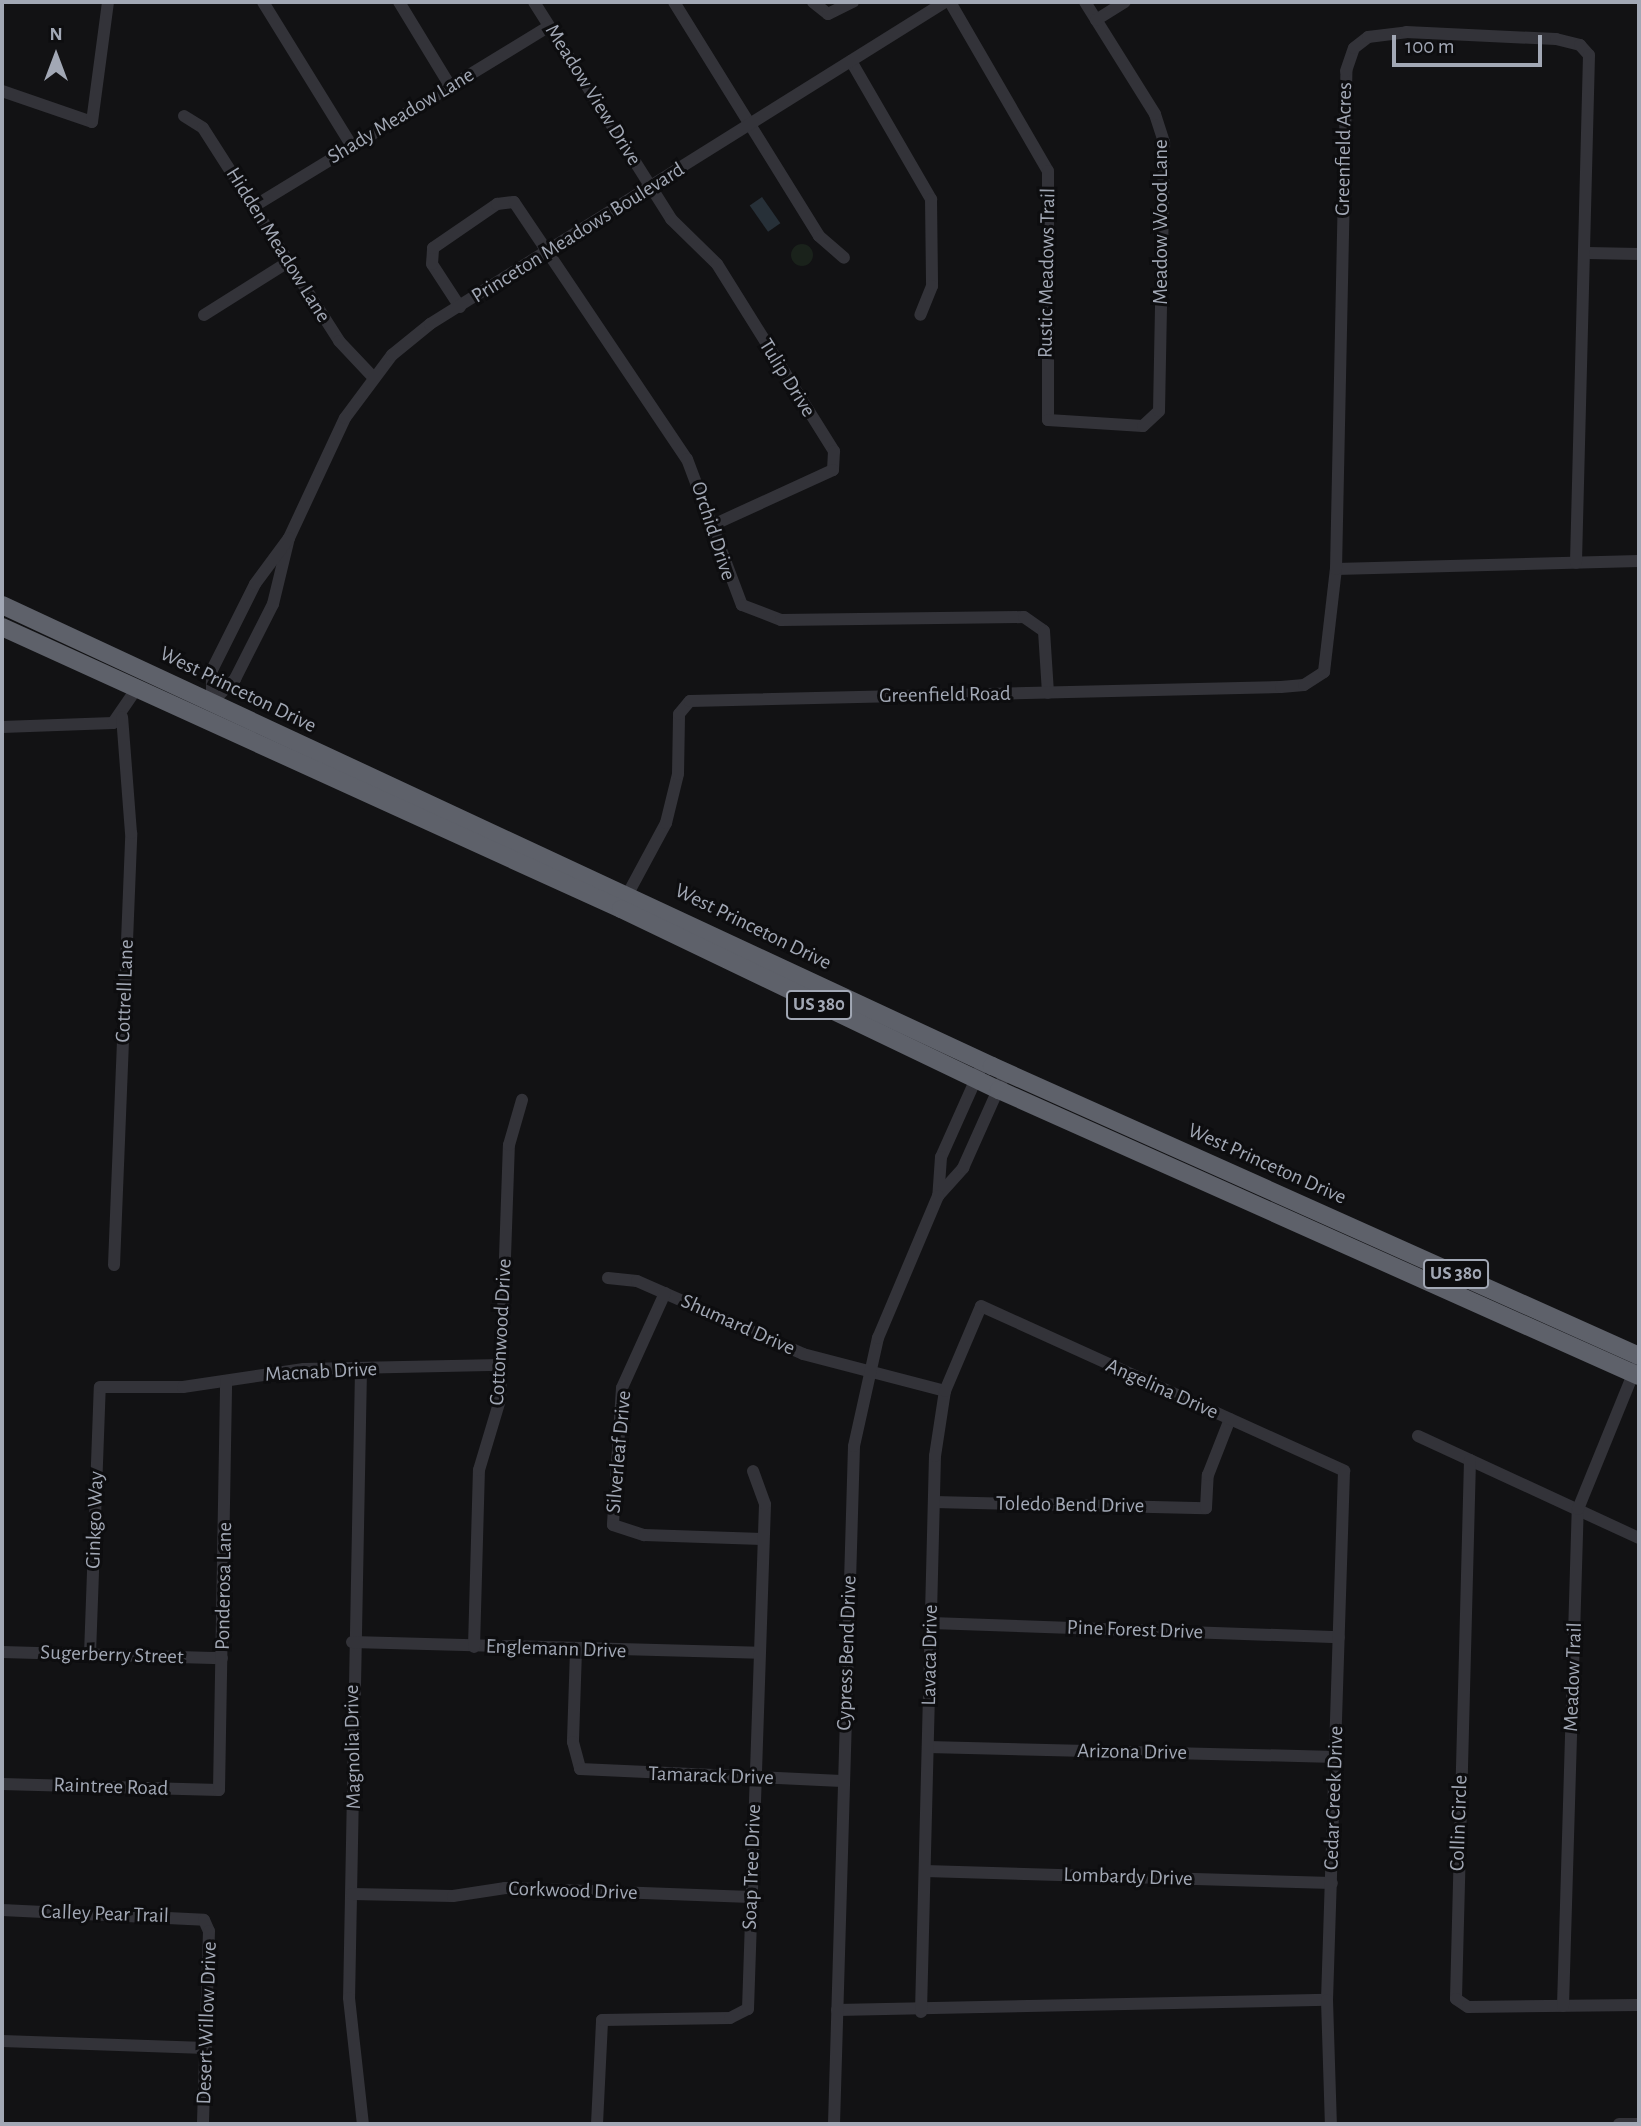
<!DOCTYPE html>
<html>
<head>
<meta charset="utf-8">
<style>
  body { margin:0 }
  #map { position:relative; width:1641px; height:2126px; overflow:hidden; background:#121214; font-family:"Alegreya Sans",sans-serif }
  div>[style] { position:absolute }
  .green>* { inset:0; background:#1a221b }
  .round { border-radius:50% }
  .water>* { inset:0; background:#273038; transform-origin:0 0 }
  .minor>* { height:12px; margin:-6px; padding:0 6px; transform-origin:6px; border-radius:6px; background:#333339 }
  .highway>* { height:18px; margin:-9px; padding:0 9px; transform-origin:9px; border-radius:9px; background:#5e616a }
  span { translate:-50% -50%; white-space:nowrap; text-align:center; line-height:1.15; -webkit-text-stroke:6px #0d0d0f; paint-order:stroke }
  .shield-label span { padding:2px 5px; background:#0d0d0f; border:2px solid; border-radius:5px; -webkit-text-stroke-width:0 }
  .shield-label { font-size:19px; color:#a2a8b5; font-weight:700 }
  .street-label { font-size:21px; color:#a2a8b5 }
  .frame { position:absolute; inset:0; border:4px solid #a2a8b5; pointer-events:none }
  .north { position:absolute; left:21px; top:21px; width:70px; height:70px; -webkit-text-stroke:5px #0d0d0f; paint-order:stroke; rotate:0deg; font-size:19px; font-weight:700; line-height:28px; text-align:center; color:#a2a8b5 }
  .north::after { content:''; display:block; margin:auto; width:24px; height:32px; background:#a2a8b5; clip-path:polygon(50% 0,100% 100%,50% 72%,0 100%) }
  .scale { position:absolute; left:1392px; top:35px; width:150px; height:32px; box-sizing:border-box; border:4px solid #a2a8b5; border-top:0; padding-left:9px; font-size:21px; line-height:24px; white-space:nowrap; color:#a2a8b5; -webkit-text-stroke:5px #0d0d0f; paint-order:stroke }
</style>
</head>
<body>
<div id="map">
  <div class="green">
    <i class="round" style="left:791px;top:244px;width:22px;height:22px"></i>
  </div>
  <div class="water">
    <i style="left:762px;top:197px;width:32px;height:15px;rotate:55deg"></i>
  </div>
  <div class="minor">
    <i style="left:263px;top:2px;width:169px;rotate:58.3deg"></i>
    <i style="left:399px;top:2px;width:98px;rotate:58.7deg"></i>
    <i style="left:534px;top:2px;width:257px;rotate:57.7deg"></i>
    <i style="left:671px;top:219px;width:64px;rotate:44.4deg"></i>
    <i style="left:717px;top:264px;width:221px;rotate:58deg"></i>
    <i style="left:834px;top:451px;width:19px;rotate:93deg"></i>
    <i style="left:833px;top:470px;width:130px;rotate:155.4deg"></i>
    <i style="left:674px;top:2px;width:275px;rotate:58.2deg"></i>
    <i style="left:819px;top:236px;width:33px;rotate:41deg"></i>
    <i style="left:813px;top:2px;width:19px;rotate:39deg"></i>
    <i style="left:828px;top:14px;width:28px;rotate:-26deg"></i>
    <i style="left:950px;top:2px;width:195px;rotate:59.9deg"></i>
    <i style="left:1048px;top:171px;width:249px;rotate:90deg"></i>
    <i style="left:1048px;top:420px;width:95px;rotate:3.6deg"></i>
    <i style="left:1143px;top:426px;width:22px;rotate:-43deg"></i>
    <i style="left:1159px;top:411px;width:269px;rotate:-88.9deg"></i>
    <i style="left:1164px;top:142px;width:29px;rotate:-108deg"></i>
    <i style="left:1155px;top:114px;width:132px;rotate:-122deg"></i>
    <i style="left:1096px;top:20px;width:34px;rotate:-32deg"></i>
    <i style="left:851px;top:61px;width:160px;rotate:59.9deg"></i>
    <i style="left:931px;top:199px;width:87px;rotate:89.3deg"></i>
    <i style="left:932px;top:286px;width:31px;rotate:112deg"></i>
    <i style="left:2px;top:91px;width:95px;rotate:19deg"></i>
    <i style="left:92px;top:122px;width:121px;rotate:-82.4deg"></i>
    <i style="left:184px;top:116px;width:22px;rotate:32deg"></i>
    <i style="left:203px;top:128px;width:253px;rotate:57.4deg"></i>
    <i style="left:339px;top:341px;width:48px;rotate:46.7deg"></i>
    <i style="left:253px;top:207px;width:347px;rotate:-31.4deg"></i>
    <i style="left:1587px;top:253px;width:52px;rotate:1.1deg"></i>
    <i style="left:460px;top:307px;width:51px;rotate:-123.1deg"></i>
    <i style="left:432px;top:264px;width:16px;rotate:-86deg"></i>
    <i style="left:433px;top:248px;width:78px;rotate:-34.5deg"></i>
    <i style="left:497px;top:204px;width:17px;rotate:-7deg"></i>
    <i style="left:514px;top:202px;width:310px;rotate:56.1deg"></i>
    <i style="left:687px;top:459px;width:156px;rotate:69.4deg"></i>
    <i style="left:742px;top:605px;width:42px;rotate:21deg"></i>
    <i style="left:781px;top:620px;width:243px;rotate:-0.7deg"></i>
    <i style="left:1024px;top:617px;width:24px;rotate:35deg"></i>
    <i style="left:1044px;top:631px;width:62px;rotate:86.3deg"></i>
    <i style="left:204px;top:315px;width:99px;rotate:-32.2deg"></i>
    <i style="left:1336px;top:569px;width:303px;rotate:-1.5deg"></i>
    <i style="left:212px;top:702px;width:33px;rotate:-45deg"></i>
    <i style="left:235px;top:679px;width:84px;rotate:-63.1deg"></i>
    <i style="left:273px;top:604px;width:68px;rotate:-76.4deg"></i>
    <i style="left:289px;top:538px;width:132px;rotate:-65deg"></i>
    <i style="left:345px;top:418px;width:79px;rotate:-53.3deg"></i>
    <i style="left:392px;top:355px;width:49px;rotate:-39.2deg"></i>
    <i style="left:430px;top:324px;width:607px;rotate:-32.02deg"></i>
    <i style="left:212px;top:702px;width:32px;rotate:-90deg"></i>
    <i style="left:212px;top:670px;width:96px;rotate:-63.4deg"></i>
    <i style="left:255px;top:584px;width:57px;rotate:-53.5deg"></i>
    <i style="left:2px;top:727px;width:111px;rotate:-2.1deg"></i>
    <i style="left:113px;top:723px;width:42px;rotate:-55.6deg"></i>
    <i style="left:624px;top:901px;width:89px;rotate:-61.7deg"></i>
    <i style="left:666px;top:823px;width:50px;rotate:-76.2deg"></i>
    <i style="left:678px;top:774px;width:60px;rotate:-89deg"></i>
    <i style="left:679px;top:714px;width:17px;rotate:-50deg"></i>
    <i style="left:690px;top:701px;width:591px;rotate:-1.36deg"></i>
    <i style="left:1281px;top:687px;width:23px;rotate:-5deg"></i>
    <i style="left:1304px;top:685px;width:24px;rotate:-33deg"></i>
    <i style="left:1324px;top:672px;width:104px;rotate:-83.4deg"></i>
    <i style="left:1336px;top:569px;width:498px;rotate:-88.8deg"></i>
    <i style="left:1346px;top:71px;width:24px;rotate:-71deg"></i>
    <i style="left:1354px;top:48px;width:18px;rotate:-38deg"></i>
    <i style="left:1368px;top:37px;width:38px;rotate:-7deg"></i>
    <i style="left:1406px;top:32px;width:150px;rotate:2.7deg"></i>
    <i style="left:1556px;top:39px;width:25px;rotate:14deg"></i>
    <i style="left:1580px;top:45px;width:13px;rotate:48deg"></i>
    <i style="left:1589px;top:55px;width:508px;rotate:91.47deg"></i>
    <i style="left:984px;top:1061px;width:105px;rotate:114.1deg"></i>
    <i style="left:941px;top:1157px;width:39px;rotate:94deg"></i>
    <i style="left:938px;top:1196px;width:38px;rotate:-48deg"></i>
    <i style="left:963px;top:1168px;width:105px;rotate:-65.9deg"></i>
    <i style="left:114px;top:1265px;width:432px;rotate:-87.7deg"></i>
    <i style="left:131px;top:833px;width:116px;rotate:-94.4deg"></i>
    <i style="left:608px;top:1278px;width:29px;rotate:6deg"></i>
    <i style="left:637px;top:1281px;width:181px;rotate:23.7deg"></i>
    <i style="left:803px;top:1354px;width:147px;rotate:14.6deg"></i>
    <i style="left:665px;top:1293px;width:104px;rotate:114.4deg"></i>
    <i style="left:622px;top:1388px;width:137px;rotate:93.8deg"></i>
    <i style="left:613px;top:1525px;width:33px;rotate:18deg"></i>
    <i style="left:644px;top:1535px;width:118px;rotate:1.9deg"></i>
    <i style="left:361px;top:1370px;width:628px;rotate:91.09deg"></i>
    <i style="left:349px;top:1998px;width:127px;rotate:83.7deg"></i>
    <i style="left:1418px;top:1436px;width:243px;rotate:24.8deg"></i>
    <i style="left:1470px;top:1460px;width:539px;rotate:91.49deg"></i>
    <i style="left:1456px;top:1999px;width:14px;rotate:34deg"></i>
    <i style="left:1468px;top:2007px;width:171px;rotate:-0.7deg"></i>
    <i style="left:934px;top:1502px;width:272px;rotate:1.3deg"></i>
    <i style="left:1206px;top:1508px;width:33px;rotate:-87deg"></i>
    <i style="left:1208px;top:1475px;width:60px;rotate:-68.6deg"></i>
    <i style="left:931px;top:1623px;width:408px;rotate:2deg"></i>
    <i style="left:352px;top:1642px;width:407px;rotate:1.5deg"></i>
    <i style="left:474px;top:1647px;width:177px;rotate:-88.4deg"></i>
    <i style="left:479px;top:1470px;width:73px;rotate:-73.3deg"></i>
    <i style="left:500px;top:1400px;width:255px;rotate:-88deg"></i>
    <i style="left:509px;top:1145px;width:47px;rotate:-73.9deg"></i>
    <i style="left:576px;top:1650px;width:92px;rotate:91.9deg"></i>
    <i style="left:573px;top:1742px;width:28px;rotate:75deg"></i>
    <i style="left:580px;top:1769px;width:262px;rotate:2.6deg"></i>
    <i style="left:2px;top:1652px;width:220px;rotate:1.6deg"></i>
    <i style="left:90px;top:1654px;width:267px;rotate:-87.9deg"></i>
    <i style="left:100px;top:1387px;width:83px"></i>
    <i style="left:183px;top:1387px;width:122px;rotate:-8.5deg"></i>
    <i style="left:304px;top:1369px;width:197px;rotate:-1.2deg"></i>
    <i style="left:928px;top:1747px;width:408px;rotate:1.4deg"></i>
    <i style="left:2px;top:1784px;width:217px;rotate:1.6deg"></i>
    <i style="left:219px;top:1790px;width:409px;rotate:-89deg"></i>
    <i style="left:925px;top:1871px;width:407px;rotate:1.7deg"></i>
    <i style="left:352px;top:1894px;width:101px;rotate:1.1deg"></i>
    <i style="left:453px;top:1896px;width:53px;rotate:-8.7deg"></i>
    <i style="left:505px;top:1888px;width:246px;rotate:2.1deg"></i>
    <i style="left:2px;top:1910px;width:202px;rotate:2.8deg"></i>
    <i style="left:204px;top:1920px;width:12px;rotate:66deg"></i>
    <i style="left:209px;top:1931px;width:193px;rotate:91.8deg"></i>
    <i style="left:1563px;top:2006px;width:497px;rotate:-88.3deg"></i>
    <i style="left:1578px;top:1509px;width:153px;rotate:-67.8deg"></i>
    <i style="left:837px;top:2010px;width:490px;rotate:-1.2deg"></i>
    <i style="left:921px;top:2012px;width:556px;rotate:-88.56deg"></i>
    <i style="left:935px;top:1456px;width:66px;rotate:-81.3deg"></i>
    <i style="left:945px;top:1391px;width:92px;rotate:-67deg"></i>
    <i style="left:981px;top:1306px;width:399px;rotate:24.4deg"></i>
    <i style="left:1344px;top:1471px;width:529px;rotate:91.84deg"></i>
    <i style="left:1327px;top:2000px;width:124px;rotate:88.2deg"></i>
    <i style="left:2px;top:2041px;width:204px;rotate:2deg"></i>
    <i style="left:597px;top:2124px;width:104px;rotate:-87.2deg"></i>
    <i style="left:602px;top:2020px;width:128px;rotate:-0.9deg"></i>
    <i style="left:730px;top:2018px;width:20px;rotate:-27deg"></i>
    <i style="left:748px;top:2009px;width:505px;rotate:-88.07deg"></i>
    <i style="left:765px;top:1504px;width:35px;rotate:-110deg"></i>
    <i style="left:834px;top:2124px;width:678px;rotate:-88.31deg"></i>
    <i style="left:854px;top:1446px;width:111px;rotate:-77.5deg"></i>
    <i style="left:878px;top:1338px;width:154px;rotate:-67.1deg"></i>
    <i style="left:1619px;top:2124px;width:20px"></i>
  </div>
  <div class="highway">
    <i style="left:2px;top:605px;width:1092px;rotate:24.97deg"></i>
    <i style="left:992px;top:1066px;width:709px;rotate:24.14deg"></i>
    <i style="left:2px;top:627px;width:680px;rotate:24.49deg"></i>
    <i style="left:621px;top:909px;width:419px;rotate:25.6deg"></i>
    <i style="left:999px;top:1090px;width:701px;rotate:24.08deg"></i>
  </div>
  <div class="shield-label">
    <span style="left:819px;top:1005px">US 380</span>
    <span style="left:1456px;top:1274px">US 380</span>
  </div>
  <div class="street-label">
    <span style="left:593px;top:95px;rotate:58deg">Meadow View Drive</span>
    <span style="left:401px;top:116px;rotate:-31deg">Shady Meadow Lane</span>
    <span style="left:1344px;top:149px;rotate:-89deg">Greenfield Acres</span>
    <span style="left:1161px;top:222px;rotate:-90deg">Meadow Wood Lane</span>
    <span style="left:578px;top:233px;rotate:-32deg">Princeton Meadows Boulevard</span>
    <span style="left:278px;top:245px;rotate:58deg">Hidden Meadow Lane</span>
    <span style="left:1047px;top:273px;rotate:-89deg">Rustic Meadows Trail</span>
    <span style="left:787px;top:378px;rotate:58deg">Tulip Drive</span>
    <span style="left:713px;top:531px;rotate:72deg">Orchid Drive</span>
    <span style="left:238px;top:690px;rotate:26deg">West Princeton Drive</span>
    <span style="left:945px;top:695px;rotate:-1deg">Greenfield Road</span>
    <span style="left:753px;top:927px;rotate:26deg">West Princeton Drive</span>
    <span style="left:125px;top:991px;rotate:-88deg">Cottrell Lane</span>
    <span style="left:1267px;top:1164px;rotate:24deg">West Princeton Drive</span>
    <span style="left:738px;top:1325px;rotate:24deg">Shumard Drive</span>
    <span style="left:501px;top:1332px;rotate:-87deg">Cottonwood Drive</span>
    <span style="left:321px;top:1372px;rotate:-3deg">Macnab Drive</span>
    <span style="left:1162px;top:1389px;rotate:24deg">Angelina Drive</span>
    <span style="left:619px;top:1452px;rotate:-85deg">Silverleaf Drive</span>
    <span style="left:1070px;top:1505px;rotate:1deg">Toledo Bend Drive</span>
    <span style="left:95px;top:1520px;rotate:-88deg">Ginkgo Way</span>
    <span style="left:224px;top:1586px;rotate:-89deg">Ponderosa Lane</span>
    <span style="left:1135px;top:1630px;rotate:2deg">Pine Forest Drive</span>
    <span style="left:556px;top:1649px;rotate:2deg">Englemann Drive</span>
    <span style="left:847px;top:1653px;rotate:-88deg">Cypress Bend Drive</span>
    <span style="left:112px;top:1655px;rotate:2deg">Sugerberry Street</span>
    <span style="left:930px;top:1655px;rotate:-89deg">Lavaca Drive</span>
    <span style="left:1573px;top:1677px;rotate:-88deg">Meadow Trail</span>
    <span style="left:353px;top:1747px;rotate:-91deg">Magnolia Drive</span>
    <span style="left:1132px;top:1752px;rotate:1deg">Arizona Drive</span>
    <span style="left:711px;top:1776px;rotate:2deg">Tamarack Drive</span>
    <span style="left:111px;top:1787px;rotate:2deg">Raintree Road</span>
    <span style="left:1334px;top:1798px;rotate:-88deg">Cedar Creek Drive</span>
    <span style="left:1459px;top:1823px;rotate:-88deg">Collin Circle</span>
    <span style="left:752px;top:1867px;rotate:-88deg">Soap Tree Drive</span>
    <span style="left:1128px;top:1877px;rotate:2deg">Lombardy Drive</span>
    <span style="left:573px;top:1891px;rotate:2deg">Corkwood Drive</span>
    <span style="left:105px;top:1914px;rotate:2deg">Calley Pear Trail</span>
    <span style="left:207px;top:2023px;rotate:-88deg">Desert Willow Drive</span>
  </div>
  <div class="frame"></div>
  <div class="north">N</div>
  <div class="scale">100 m</div>
</div>
</body>
</html>
